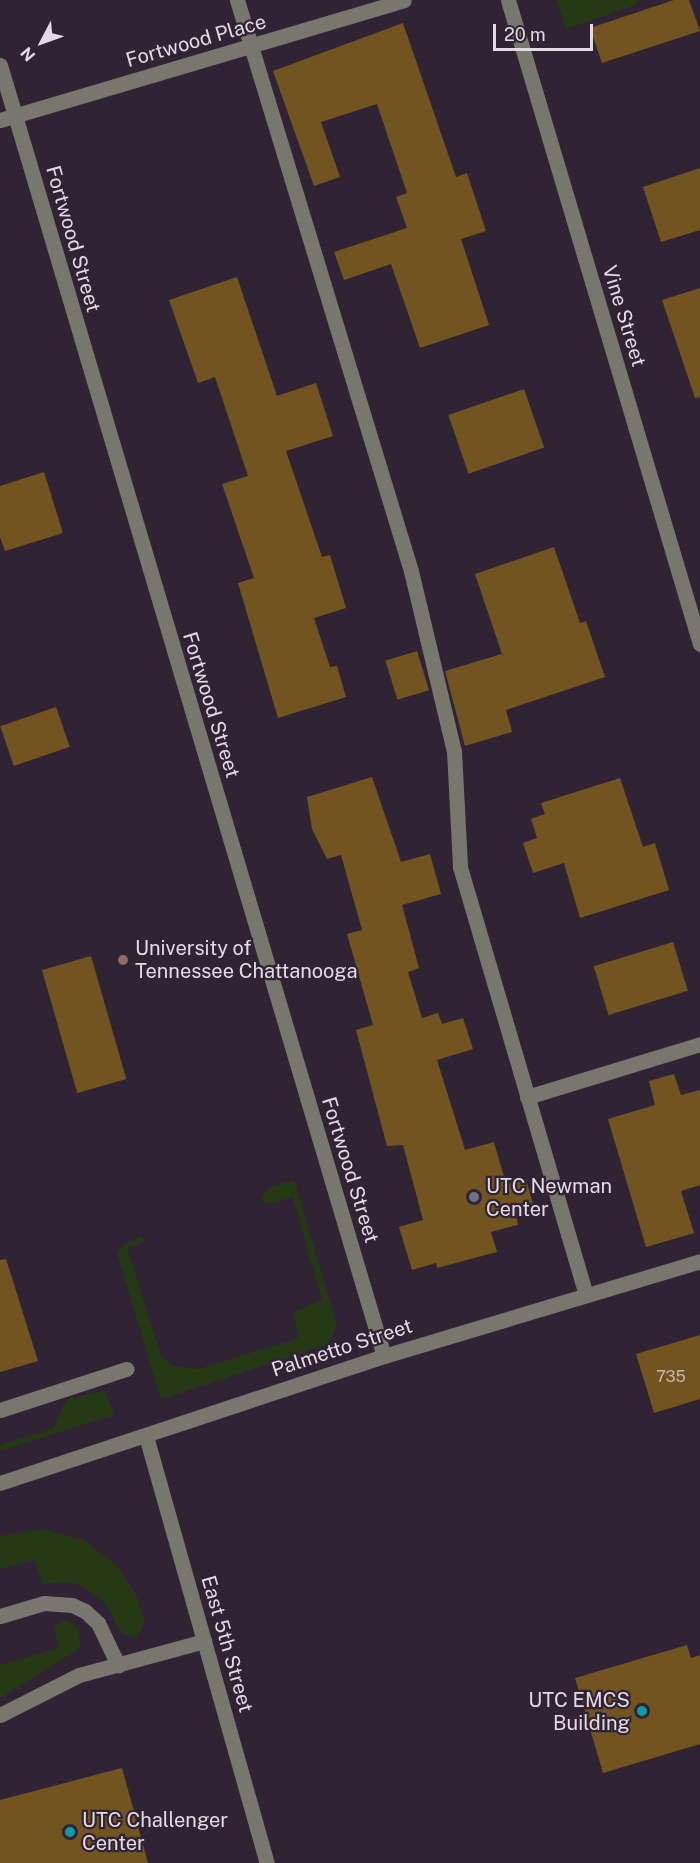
<!DOCTYPE html>
<html>
<head>
<meta charset="utf-8">
<style>
  body { margin:0 }
  #map { position:relative; width:700px; height:1863px; overflow:hidden; background:#302434; font-family:"Public Sans",sans-serif }
  div>[style] { position:absolute }
  .green>* { inset:0; background:#253a14 }
  .building>* { inset:0; background:#725420; transform-origin:0 0 }
  .minor>* { height:15px; margin:-7.5px; padding:0 7.5px; transform-origin:7.5px; border-radius:7.5px; background:#77776d }
  .dots>* { width:16px; height:16px; translate:-50% -50%; box-sizing:border-box; border:3px solid #302434; border-radius:50% }
  span { translate:-50% -50%; white-space:nowrap; text-align:center; line-height:1.15; -webkit-text-stroke:4.5px #302434; paint-order:stroke }
  .number-label { font-size:16px; color:#c7b8b4 }
  .number-label span { -webkit-text-stroke-width:0 }
  .street-label { font-size:20px; color:#e3dae5 }
  .poi-label { font-size:20px; color:#e3dae5 }
  .left { translate:0 -50%; text-align:left }
  .right { translate:-100% -50%; text-align:right }
  .north { position:absolute; left:12px; top:12px; width:60px; height:60px; -webkit-text-stroke:4px #302434; paint-order:stroke; rotate:229deg; font-size:16px; font-weight:700; line-height:24px; text-align:center; color:#e3dae5 }
  .north::after { content:''; display:block; margin:auto; width:21px; height:27px; background:#e3dae5; clip-path:polygon(50% 0,100% 100%,50% 72%,0 100%) }
  .scale { position:absolute; left:493px; top:24px; width:100px; height:27px; box-sizing:border-box; border:3px solid #e3dae5; border-top:0; padding-left:8px; font-size:18px; line-height:21px; white-space:nowrap; color:#e3dae5; -webkit-text-stroke:4px #302434; paint-order:stroke }
</style>
</head>
<body>
<div id="map">
  <div class="green">
    <i style="clip-path:polygon(557px 0,640px 0,632px 6px,566px 29px)"></i>
    <i style="clip-path:polygon(294px 1180px,337px 1325px,329px 1344px,161px 1399px,118px 1256px,120px 1248px,140px 1236px,147px 1241px,127px 1248px,161px 1355px,172px 1366px,198px 1369px,299px 1338px,293px 1312px,322px 1300px,293px 1197px,268px 1204px,261px 1201px,268px 1188px)"></i>
    <i style="clip-path:polygon(105px 1390px,114px 1415px,0 1451px,0 1445px,52px 1429px,67px 1400px)"></i>
    <i style="clip-path:polygon(42px 1529px,84px 1540px,117px 1566px,137px 1597px,145px 1623px,135px 1638px,121px 1633px,106px 1604px,83px 1586px,67px 1582px,43px 1584px,35px 1560px,0 1569px,0 1536px)"></i>
    <i style="clip-path:polygon(67px 1620px,79px 1629px,80px 1648px,0 1698px,0 1665px,59px 1648px,54px 1626px)"></i>
  </div>
  <div class="building">
    <i style="clip-path:polygon(674px 0,689px 0,700px 31px,602px 63px,590px 28px)"></i>
    <i style="clip-path:polygon(403px 23px,456px 177px,467px 173px,486px 231px,461px 239px,489px 325px,420px 348px,391px 264px,344px 280px,334px 252px,407px 228px,396px 197px,407px 193px,377px 104px,321px 122px,340px 177px,314px 186px,273px 71px)"></i>
    <i style="clip-path:polygon(700px 168px,700px 230px,661px 242px,643px 187px)"></i>
    <i style="clip-path:polygon(237px 277px,277px 396px,316px 383px,333px 436px,286px 451px,322px 557px,330px 555px,346px 608px,314px 618px,330px 667px,337px 666px,346px 697px,278px 718px,238px 583px,254px 578px,222px 484px,248px 476px,215px 377px,198px 383px,169px 300px)"></i>
    <i style="clip-path:polygon(700px 288px,700px 397px,695px 398px,662px 300px)"></i>
    <i style="left:524px;top:389px;width:62px;height:80px;rotate:71deg"></i>
    <i style="clip-path:polygon(44px 472px,63px 533px,5px 551px,0 537px,0 486px)"></i>
    <i style="clip-path:polygon(554px 547px,580px 623px,586px 621px,605px 677px,506px 710px,512px 732px,465px 746px,445px 671px,502px 654px,475px 574px)"></i>
    <i style="left:417px;top:651px;width:41px;height:33px;rotate:73deg"></i>
    <i style="left:56px;top:707px;width:42px;height:59px;rotate:71deg"></i>
    <i style="clip-path:polygon(372px 777px,401px 862px,430px 854px,441px 894px,402px 905px,419px 968px,408px 972px,422px 1018px,438px 1013px,442px 1024px,463px 1018px,473px 1049px,437px 1060px,465px 1150px,494px 1142px,506px 1184px,526px 1179px,534px 1208px,516px 1214px,518px 1225px,491px 1232px,497px 1252px,437px 1268px,436px 1263px,412px 1270px,399px 1227px,423px 1220px,403px 1145px,387px 1146px,356px 1030px,373px 1025px,347px 934px,362px 930px,341px 855px,327px 859px,312px 829px,307px 797px)"></i>
    <i style="clip-path:polygon(620px 778px,643px 847px,655px 843px,669px 890px,580px 918px,564px 863px,533px 873px,523px 843px,537px 838px,531px 819px,545px 814px,541px 803px)"></i>
    <i style="left:673px;top:942px;width:51px;height:83px;rotate:73deg"></i>
    <i style="left:91px;top:956px;width:128px;height:51px;rotate:74deg"></i>
    <i style="clip-path:polygon(674px 1074px,681px 1095px,700px 1090px,700px 1185px,681px 1191px,694px 1233px,646px 1247px,608px 1119px,655px 1105px,649px 1081px)"></i>
    <i style="clip-path:polygon(6px 1259px,38px 1361px,0 1372px,0 1260px)"></i>
    <i style="clip-path:polygon(700px 1335px,700px 1399px,654px 1413px,636px 1354px)"></i>
    <i style="clip-path:polygon(687px 1645px,691px 1658px,700px 1655px,700px 1744px,603px 1773px,575px 1678px)"></i>
    <i style="clip-path:polygon(122px 1768px,148px 1863px,0 1863px,0 1800px)"></i>
  </div>
  <div class="minor">
    <i style="left:237px;top:0;width:597px;rotate:73.05deg"></i>
    <i style="left:411px;top:571px;width:185px;rotate:76.6deg"></i>
    <i style="left:454px;top:751px;width:116px;rotate:87deg"></i>
    <i style="left:460px;top:867px;width:444px;rotate:73.6deg"></i>
    <i style="left:508px;top:0;width:672px;rotate:73.4deg"></i>
    <i style="left:0;top:65px;width:1347px;rotate:73.44deg"></i>
    <i style="left:0;top:120px;width:421px;rotate:-16.5deg"></i>
    <i style="left:527px;top:1097px;width:181px;rotate:-17deg"></i>
    <i style="left:0;top:1410px;width:133px;rotate:-18deg"></i>
    <i style="left:146px;top:1436px;width:444px;rotate:74.2deg"></i>
    <i style="left:0;top:1483px;width:404px;rotate:-18.3deg"></i>
    <i style="left:384px;top:1356px;width:330px;rotate:-16.7deg"></i>
    <i style="left:0;top:1616px;width:46px;rotate:-16.5deg"></i>
    <i style="left:44px;top:1603px;width:28px;rotate:4deg"></i>
    <i style="left:72px;top:1605px;width:14px;rotate:25deg"></i>
    <i style="left:85px;top:1611px;width:18px;rotate:43deg"></i>
    <i style="left:98px;top:1623px;width:47px;rotate:64.5deg"></i>
    <i style="left:0;top:1715px;width:89px;rotate:-26.9deg"></i>
    <i style="left:79px;top:1675px;width:130px;rotate:-15.2deg"></i>
  </div>
  <div class="dots">
    <i style="left:123px;top:960px;background:#8d6e63"></i>
    <i style="left:474px;top:1197px;background:#6b7280"></i>
    <i style="left:642px;top:1711px;background:#0f9aa8"></i>
    <i style="left:70px;top:1832px;background:#0f9aa8"></i>
  </div>
  <div class="number-label">
    <span style="left:671px;top:1377px">735</span>
  </div>
  <div class="street-label">
    <span style="left:196px;top:41px;rotate:-16deg">Fortwood Place</span>
    <span style="left:73px;top:239px;rotate:74deg">Fortwood Street</span>
    <span style="left:624px;top:316px;rotate:73deg">Vine Street</span>
    <span style="left:211px;top:705px;rotate:73deg">Fortwood Street</span>
    <span style="left:350px;top:1170px;rotate:73deg">Fortwood Street</span>
    <span style="left:342px;top:1348px;rotate:-18deg">Palmetto Street</span>
    <span style="left:227px;top:1644px;rotate:74deg">East 5th Street</span>
  </div>
  <div class="poi-label">
    <span class="left" style="left:135px;top:960px">University of<br>Tennessee Chattanooga</span>
    <span class="left" style="left:486px;top:1198px">UTC Newman<br>Center</span>
    <span class="right" style="left:630px;top:1712px">UTC EMCS<br>Building</span>
    <span class="left" style="left:82px;top:1832px">UTC Challenger<br>Center</span>
  </div>
  <div class="north">N</div>
  <div class="scale">20 m</div>
</div>
</body>
</html>
